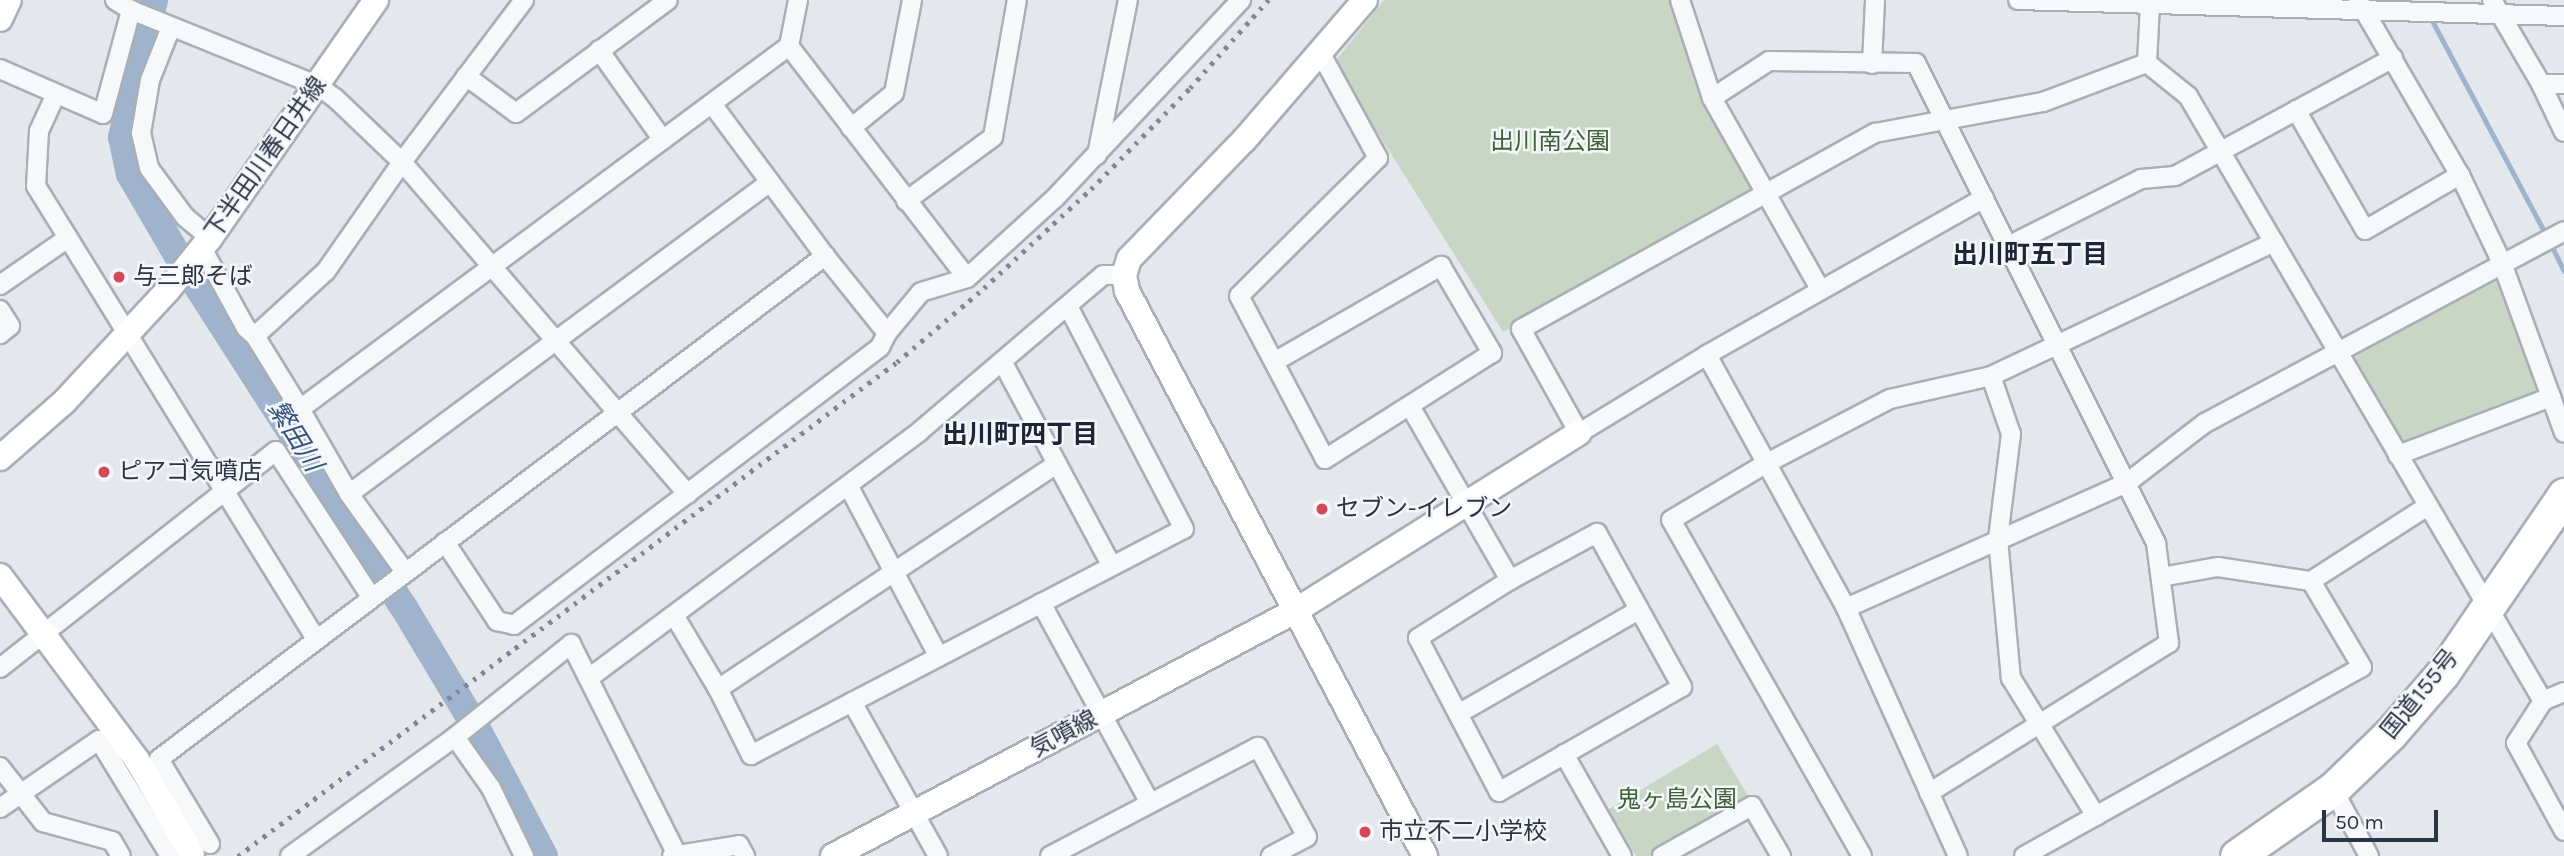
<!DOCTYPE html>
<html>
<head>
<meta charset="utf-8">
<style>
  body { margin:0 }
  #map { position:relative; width:2564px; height:856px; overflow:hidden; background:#e4e7ec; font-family:Karla,"Noto Sans JP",sans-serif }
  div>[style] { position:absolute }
  .green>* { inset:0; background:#c9d6c5; transform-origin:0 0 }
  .stream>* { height:4.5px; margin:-2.25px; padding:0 2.25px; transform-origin:2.25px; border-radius:2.25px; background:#9fb4cc }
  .river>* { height:28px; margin:-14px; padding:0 14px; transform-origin:14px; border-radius:14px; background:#9fb4cc }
  .roads { filter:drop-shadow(2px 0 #a9aeb7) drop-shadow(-2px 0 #a9aeb7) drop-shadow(0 2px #a9aeb7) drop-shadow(0 -2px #a9aeb7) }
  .street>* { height:18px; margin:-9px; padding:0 9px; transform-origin:9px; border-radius:9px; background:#f7f8fa }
  .secondary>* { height:24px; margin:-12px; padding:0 12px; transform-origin:12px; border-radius:12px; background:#fff }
  .highway>* { height:33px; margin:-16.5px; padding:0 16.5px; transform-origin:16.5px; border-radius:16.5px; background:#fff }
  .rail>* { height:4.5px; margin-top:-2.25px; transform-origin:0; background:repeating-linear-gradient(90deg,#7d8696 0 3.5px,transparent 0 10.5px) }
  .dots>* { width:19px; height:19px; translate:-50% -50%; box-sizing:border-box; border:4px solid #f4f6f9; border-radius:50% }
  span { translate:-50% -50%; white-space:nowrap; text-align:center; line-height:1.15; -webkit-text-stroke:5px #f4f6f9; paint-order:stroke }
  .park-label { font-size:24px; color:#3f6138 }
  .street-label { font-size:24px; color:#2b3445 }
  .poi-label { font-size:24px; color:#2b3445 }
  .left { translate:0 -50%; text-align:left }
  .neighbourhood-label { font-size:26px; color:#1d2536; font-weight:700 }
  .water-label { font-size:26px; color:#34527a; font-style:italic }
  .scale { position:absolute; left:2322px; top:810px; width:116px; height:32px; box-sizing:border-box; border:4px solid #2b3445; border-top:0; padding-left:9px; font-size:21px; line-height:24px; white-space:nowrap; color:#2b3445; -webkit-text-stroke:5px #f4f6f9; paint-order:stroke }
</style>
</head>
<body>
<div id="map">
  <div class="green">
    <i style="clip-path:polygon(1384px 0,1671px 0,1703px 102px,1751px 186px,1749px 192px,1503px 332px,1334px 63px)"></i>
    <i style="clip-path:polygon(2494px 275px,2501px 277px,2541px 389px,2538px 395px,2405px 443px,2399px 441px,2350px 358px,2352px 352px)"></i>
    <i style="left:1717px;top:744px;width:61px;height:127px;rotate:59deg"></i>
  </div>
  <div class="stream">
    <i style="left:2431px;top:18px;width:247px;rotate:62deg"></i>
    <i style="left:2551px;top:244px;width:30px;rotate:64deg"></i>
  </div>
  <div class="river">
    <i style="left:154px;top:0;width:141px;rotate:103.1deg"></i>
    <i style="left:122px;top:137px;width:38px;rotate:78deg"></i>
    <i style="left:130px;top:174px;width:95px;rotate:59.7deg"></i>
    <i style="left:178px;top:256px;width:416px;rotate:57.3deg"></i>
    <i style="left:403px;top:606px;width:144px;rotate:59deg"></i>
    <i style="left:477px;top:729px;width:144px;rotate:62.2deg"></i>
  </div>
  <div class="roads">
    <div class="street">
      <i style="left:115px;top:0;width:19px;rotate:32deg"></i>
      <i style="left:131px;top:10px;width:201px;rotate:22deg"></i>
      <i style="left:317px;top:85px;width:22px;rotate:36deg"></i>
      <i style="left:335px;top:98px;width:93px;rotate:43.7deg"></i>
      <i style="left:402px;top:162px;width:438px;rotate:49.3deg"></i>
      <i style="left:1680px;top:0;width:103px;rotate:71.9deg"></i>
      <i style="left:1712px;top:98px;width:219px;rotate:60.5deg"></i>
      <i style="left:2018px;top:0;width:546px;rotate:1.68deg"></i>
      <i style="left:2358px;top:0;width:203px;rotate:59.8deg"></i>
      <i style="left:2460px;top:175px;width:98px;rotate:64.5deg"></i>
      <i style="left:2502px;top:263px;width:143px;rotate:69.9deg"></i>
      <i style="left:2551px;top:397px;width:164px;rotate:159.2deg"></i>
      <i style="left:2492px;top:0;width:97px;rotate:59.7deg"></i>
      <i style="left:2541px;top:84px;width:53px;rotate:64.4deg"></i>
      <i style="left:2150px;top:5px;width:58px;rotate:93deg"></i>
      <i style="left:2147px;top:63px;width:53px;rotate:38.8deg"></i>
      <i style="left:2188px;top:96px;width:701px;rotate:59.6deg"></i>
      <i style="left:171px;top:27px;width:57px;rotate:111.6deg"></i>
      <i style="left:150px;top:80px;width:54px;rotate:99.6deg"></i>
      <i style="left:141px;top:133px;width:36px;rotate:77deg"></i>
      <i style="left:149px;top:168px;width:61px;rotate:53.7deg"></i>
      <i style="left:185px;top:217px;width:33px;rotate:40deg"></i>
      <i style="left:789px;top:46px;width:292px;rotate:52.5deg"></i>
      <i style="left:599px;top:50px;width:110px;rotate:54.6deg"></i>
      <i style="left:1872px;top:64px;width:64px;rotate:-87.3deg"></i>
      <i style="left:0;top:69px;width:112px;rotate:23.6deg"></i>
      <i style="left:103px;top:114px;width:108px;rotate:-74.9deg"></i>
      <i style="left:466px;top:76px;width:62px;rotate:36.5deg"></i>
      <i style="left:516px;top:113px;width:189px;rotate:-36.6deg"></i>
      <i style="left:2541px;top:84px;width:23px"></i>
      <i style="left:56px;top:94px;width:41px;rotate:114.7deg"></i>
      <i style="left:39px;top:131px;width:55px;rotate:93.1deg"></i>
      <i style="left:36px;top:186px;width:533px;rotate:58.28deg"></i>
      <i style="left:1712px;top:98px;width:68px;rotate:-33deg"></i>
      <i style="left:1769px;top:61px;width:147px;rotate:0.8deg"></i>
      <i style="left:1916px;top:63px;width:537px;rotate:63.43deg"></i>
      <i style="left:2156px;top:543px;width:101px;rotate:82.6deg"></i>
      <i style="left:2169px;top:643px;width:283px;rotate:148deg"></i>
      <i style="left:2296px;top:110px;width:138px;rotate:60.1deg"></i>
      <i style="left:2365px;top:230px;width:110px;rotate:-30.1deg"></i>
      <i style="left:851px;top:128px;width:55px;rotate:-39.1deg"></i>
      <i style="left:894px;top:93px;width:95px;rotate:-79deg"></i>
      <i style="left:1097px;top:155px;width:158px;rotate:-78.7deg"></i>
      <i style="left:1984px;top:198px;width:318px;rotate:150.5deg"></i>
      <i style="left:1707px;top:355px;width:150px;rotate:148.6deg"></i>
      <i style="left:1579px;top:433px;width:119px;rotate:-119.1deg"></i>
      <i style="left:1521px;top:329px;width:405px;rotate:-29deg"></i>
      <i style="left:1875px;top:133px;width:171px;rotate:-10.5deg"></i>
      <i style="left:2043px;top:102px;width:111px;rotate:-20.6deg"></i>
      <i style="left:906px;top:201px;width:108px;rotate:-36.3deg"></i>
      <i style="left:993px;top:137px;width:139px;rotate:-80.1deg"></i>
      <i style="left:2008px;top:246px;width:149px;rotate:-26.7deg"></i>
      <i style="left:2141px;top:179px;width:34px;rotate:-5deg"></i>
      <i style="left:2175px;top:176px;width:248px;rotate:-28.4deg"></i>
      <i style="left:202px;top:248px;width:91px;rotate:61.2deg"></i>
      <i style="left:246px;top:328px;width:12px;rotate:42deg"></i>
      <i style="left:255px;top:336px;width:86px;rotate:58.3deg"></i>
      <i style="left:300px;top:409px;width:98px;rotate:60deg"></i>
      <i style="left:349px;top:494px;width:96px;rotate:54.3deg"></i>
      <i style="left:0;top:285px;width:83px;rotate:-34.7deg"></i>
      <i style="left:0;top:310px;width:19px;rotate:58deg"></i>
      <i style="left:10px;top:326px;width:13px;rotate:141deg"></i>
      <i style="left:887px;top:333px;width:53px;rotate:-50.3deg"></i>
      <i style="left:921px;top:292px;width:48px;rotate:-16.9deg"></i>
      <i style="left:967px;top:278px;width:119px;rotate:-42.3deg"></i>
      <i style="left:1055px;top:198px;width:272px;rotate:-46.8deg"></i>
      <i style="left:255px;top:336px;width:96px;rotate:-42.5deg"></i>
      <i style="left:326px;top:271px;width:133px;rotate:-55.1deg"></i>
      <i style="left:402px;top:162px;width:203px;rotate:-53deg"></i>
      <i style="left:1707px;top:355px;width:289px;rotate:61.2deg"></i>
      <i style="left:1846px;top:608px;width:272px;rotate:65.7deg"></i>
      <i style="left:1274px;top:362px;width:193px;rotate:-29.9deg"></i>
      <i style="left:1441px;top:266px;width:101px;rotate:59.6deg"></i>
      <i style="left:1492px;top:353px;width:198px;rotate:147.6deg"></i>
      <i style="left:1325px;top:459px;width:184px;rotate:-117.8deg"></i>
      <i style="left:1239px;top:296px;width:196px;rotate:-44.8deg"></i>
      <i style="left:1378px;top:158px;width:119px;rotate:-118.7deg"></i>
      <i style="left:1003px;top:363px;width:230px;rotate:61.8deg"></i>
      <i style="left:1991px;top:376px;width:61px;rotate:71deg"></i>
      <i style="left:2011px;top:434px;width:106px;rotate:97.1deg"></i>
      <i style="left:1998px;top:539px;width:140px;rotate:84.7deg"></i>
      <i style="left:2011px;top:678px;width:162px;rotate:58.4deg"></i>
      <i style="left:2551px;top:397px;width:38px;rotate:70deg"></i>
      <i style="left:1410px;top:406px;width:201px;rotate:60.1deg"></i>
      <i style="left:300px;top:409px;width:609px;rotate:-36.59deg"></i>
      <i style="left:789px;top:46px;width:47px;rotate:-78.9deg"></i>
      <i style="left:849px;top:487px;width:192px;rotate:62.1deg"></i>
      <i style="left:349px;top:494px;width:524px;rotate:-36.54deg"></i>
      <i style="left:1597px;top:533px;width:176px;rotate:61.1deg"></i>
      <i style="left:1682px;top:687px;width:211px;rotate:150.2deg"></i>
      <i style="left:1499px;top:792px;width:174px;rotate:-117.7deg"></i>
      <i style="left:1418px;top:638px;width:109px;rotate:-32.2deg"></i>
      <i style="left:1510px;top:580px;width:99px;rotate:-28.4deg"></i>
      <i style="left:445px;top:542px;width:95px;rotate:56.6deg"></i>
      <i style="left:497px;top:621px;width:17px;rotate:13deg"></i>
      <i style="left:514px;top:625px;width:460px;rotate:-37.2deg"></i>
      <i style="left:880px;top:347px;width:16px;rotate:-63deg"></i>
      <i style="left:887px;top:333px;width:99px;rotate:-128.8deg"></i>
      <i style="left:825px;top:256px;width:189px;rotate:-126.6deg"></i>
      <i style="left:2161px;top:577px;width:58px;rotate:-10deg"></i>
      <i style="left:2218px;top:567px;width:94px;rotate:8.6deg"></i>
      <i style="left:1041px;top:603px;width:228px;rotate:61.4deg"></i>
      <i style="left:1846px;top:608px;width:308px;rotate:-24deg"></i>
      <i style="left:2127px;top:483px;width:98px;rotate:-37.6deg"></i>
      <i style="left:2205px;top:423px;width:407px;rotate:-28.1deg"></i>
      <i style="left:674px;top:615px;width:86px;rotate:59.3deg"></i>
      <i style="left:718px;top:689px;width:74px;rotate:63.4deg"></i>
      <i style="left:751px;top:755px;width:488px;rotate:-27.6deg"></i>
      <i style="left:1184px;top:529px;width:251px;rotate:-117.5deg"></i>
      <i style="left:0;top:668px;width:351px;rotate:-38.2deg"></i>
      <i style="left:276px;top:451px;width:174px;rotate:56.9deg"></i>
      <i style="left:589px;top:678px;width:413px;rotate:-36.7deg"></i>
      <i style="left:920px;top:431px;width:240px;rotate:-40.4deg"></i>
      <i style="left:1103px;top:275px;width:21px"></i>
      <i style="left:718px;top:689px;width:407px;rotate:-33.6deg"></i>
      <i style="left:2564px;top:692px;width:23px;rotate:157deg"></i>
      <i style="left:2543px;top:701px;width:50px;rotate:122.7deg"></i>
      <i style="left:2516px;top:743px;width:100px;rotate:61.4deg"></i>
      <i style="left:852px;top:702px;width:176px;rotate:60.8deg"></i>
      <i style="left:1458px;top:714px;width:209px;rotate:-29.9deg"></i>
      <i style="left:455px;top:737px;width:62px;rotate:54.8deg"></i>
      <i style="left:491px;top:788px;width:76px;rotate:64.1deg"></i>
      <i style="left:1564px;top:754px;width:117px;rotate:60.4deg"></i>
      <i style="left:0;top:767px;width:70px;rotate:52deg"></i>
      <i style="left:43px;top:822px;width:72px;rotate:15.4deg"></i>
      <i style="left:112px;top:841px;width:17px;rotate:59deg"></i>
      <i style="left:2333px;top:789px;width:76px;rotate:61.8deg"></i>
      <i style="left:0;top:808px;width:120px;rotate:-34.5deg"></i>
      <i style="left:99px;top:740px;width:136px;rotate:58.5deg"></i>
      <i style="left:210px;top:844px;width:99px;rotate:-121deg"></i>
      <i style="left:159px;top:759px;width:835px;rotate:-37.06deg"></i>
      <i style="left:290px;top:856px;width:203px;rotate:-35.8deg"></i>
      <i style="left:455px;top:737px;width:149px;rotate:-38.7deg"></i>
      <i style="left:571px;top:644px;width:236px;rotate:63.3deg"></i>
      <i style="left:672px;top:856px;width:68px;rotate:-9.3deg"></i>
      <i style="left:739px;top:845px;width:13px;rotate:61deg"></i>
      <i style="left:1050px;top:856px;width:235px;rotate:-27.7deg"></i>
      <i style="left:1258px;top:747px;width:102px;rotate:61.4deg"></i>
      <i style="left:1307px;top:837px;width:41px;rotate:152.2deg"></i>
      <i style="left:1662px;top:856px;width:103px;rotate:-29.1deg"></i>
      <i style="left:1752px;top:806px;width:58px;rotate:59.9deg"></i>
      <i style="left:1862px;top:856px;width:386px;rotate:-119.6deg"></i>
      <i style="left:1671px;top:520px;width:112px;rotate:-30.7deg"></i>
      <i style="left:1767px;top:463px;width:139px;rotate:-27.5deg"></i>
      <i style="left:1890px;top:399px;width:104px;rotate:-12.8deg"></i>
      <i style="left:1991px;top:376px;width:313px;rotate:-25.3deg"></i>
      <i style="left:2024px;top:856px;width:387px;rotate:-29.2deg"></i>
      <i style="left:2362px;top:667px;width:100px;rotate:-120.7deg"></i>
      <i style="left:2311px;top:581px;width:139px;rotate:-32.7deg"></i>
    </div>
    <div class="secondary">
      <i style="left:1365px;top:0;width:185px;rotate:130.8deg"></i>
      <i style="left:1244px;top:140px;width:165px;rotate:134deg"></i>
      <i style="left:1129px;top:259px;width:17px;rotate:107deg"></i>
      <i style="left:1124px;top:275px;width:16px;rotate:79deg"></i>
      <i style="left:1127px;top:291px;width:639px;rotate:62.19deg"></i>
      <i style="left:0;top:19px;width:21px;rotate:-65deg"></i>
      <i style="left:0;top:458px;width:85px;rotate:-41.2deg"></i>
      <i style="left:64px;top:402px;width:153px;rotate:-47.1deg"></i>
      <i style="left:168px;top:290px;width:67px;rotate:-51.1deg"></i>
      <i style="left:210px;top:238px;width:290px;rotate:-55.1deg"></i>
      <i style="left:0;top:576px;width:229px;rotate:53.3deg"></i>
      <i style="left:137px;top:760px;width:109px;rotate:59.7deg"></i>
      <i style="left:833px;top:856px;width:523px;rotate:-27.94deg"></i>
      <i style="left:1295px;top:611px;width:335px;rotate:-32.1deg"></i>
    </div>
    <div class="highway">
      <i style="left:2237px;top:856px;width:117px;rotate:-34.9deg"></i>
      <i style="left:2333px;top:789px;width:79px;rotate:-44deg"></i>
      <i style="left:2390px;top:734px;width:79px;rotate:-49.1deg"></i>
      <i style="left:2442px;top:674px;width:217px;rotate:-55.7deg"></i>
    </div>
  </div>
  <div class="rail">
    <i style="left:238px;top:856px;width:824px;rotate:-36.86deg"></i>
    <i style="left:897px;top:362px;width:114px;rotate:-40.4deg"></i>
    <i style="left:984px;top:288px;width:146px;rotate:-42.8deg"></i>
    <i style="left:1091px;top:189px;width:141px;rotate:-45.6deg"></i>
    <i style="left:1190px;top:88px;width:118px;rotate:-48.4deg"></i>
  </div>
  <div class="dots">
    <i style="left:119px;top:277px;background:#d1495b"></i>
    <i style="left:104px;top:472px;background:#d1495b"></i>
    <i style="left:1322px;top:509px;background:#d1495b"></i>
    <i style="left:1365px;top:832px;background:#d1495b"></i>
  </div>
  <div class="park-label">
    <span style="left:1550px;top:142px">出川南公園</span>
    <span style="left:1677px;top:800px">鬼ヶ島公園</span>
  </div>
  <div class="street-label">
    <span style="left:266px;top:158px;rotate:-55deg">下半田川春日井線</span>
    <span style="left:2420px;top:694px;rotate:-51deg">国道155号</span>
    <span style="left:1064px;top:734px;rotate:-28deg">気噴線</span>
  </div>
  <div class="poi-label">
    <span class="left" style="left:133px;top:277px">与三郎そば</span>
    <span class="left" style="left:118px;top:472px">ピアゴ気噴店</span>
    <span class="left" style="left:1336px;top:509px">セブン-イレブン</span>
    <span class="left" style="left:1379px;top:832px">市立不二小学校</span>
  </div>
  <div class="neighbourhood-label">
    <span style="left:2030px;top:255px">出川町五丁目</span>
    <span style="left:1020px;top:435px">出川町四丁目</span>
  </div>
  <div class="water-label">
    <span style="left:295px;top:436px;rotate:58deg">繁田川</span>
  </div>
  <div class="scale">50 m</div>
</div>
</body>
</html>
